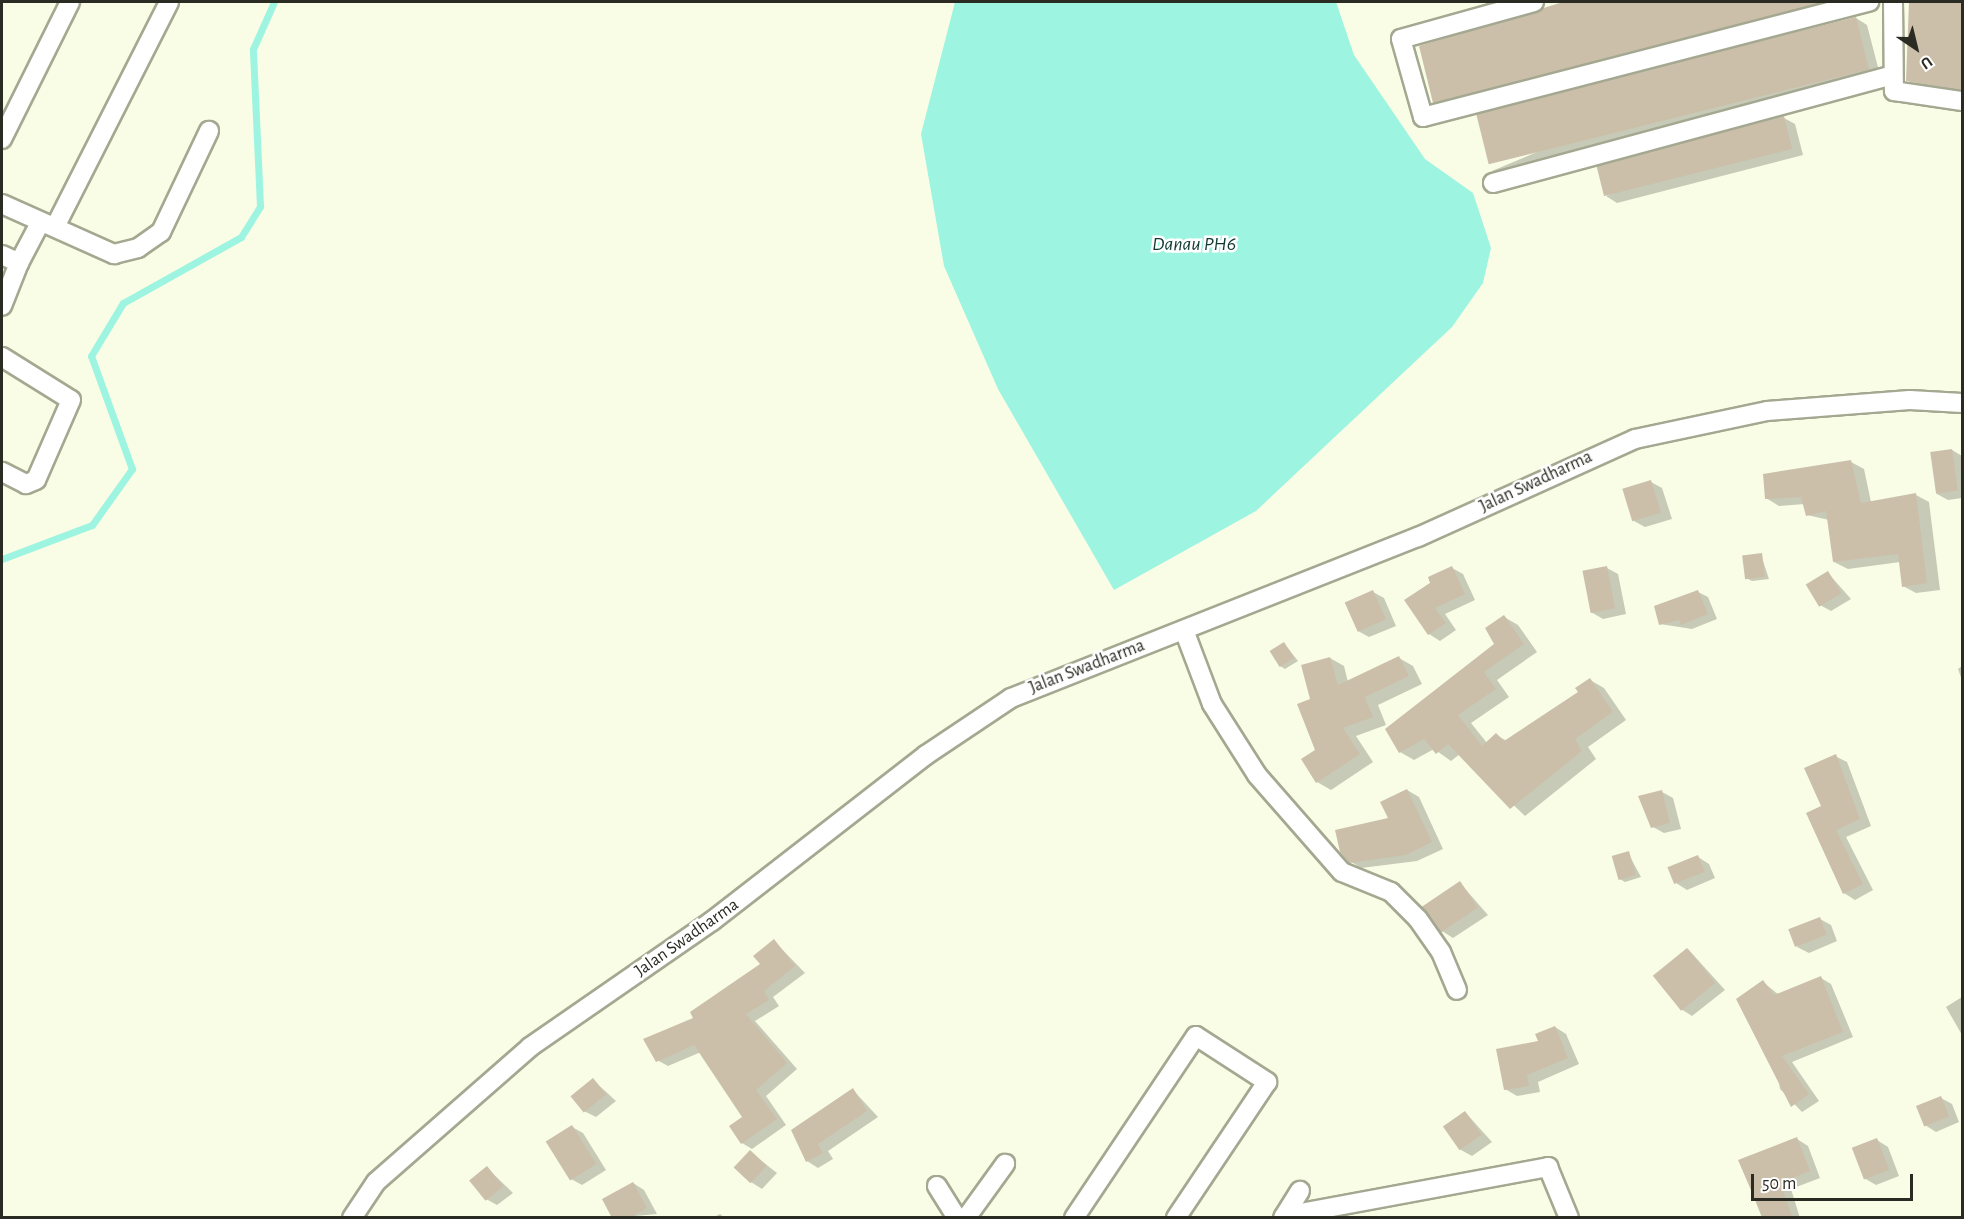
<!DOCTYPE html>
<html>
<head>
<meta charset="utf-8">
<style>
  body { margin:0 }
  #map { position:relative; width:1964px; height:1219px; overflow:hidden; background:#f9fde5; font-family:"Alegreya Sans",sans-serif }
  div>[style] { position:absolute }
  .water>* { inset:0; background:#9df4e1 }
  .shadow>* { inset:0; background:#0003 }
  .stream>* { height:7px; margin:-3.5px; padding:0 3.5px; transform-origin:3.5px; border-radius:3.5px; background:#9df4e1 }
  .building>* { inset:0; background:#cbbfaa; transform-origin:0 0 }
  .roads { filter:drop-shadow(2px 0 #a5a891) drop-shadow(-2px 0 #a5a891) drop-shadow(0 2px #a5a891) drop-shadow(0 -2px #a5a891) }
  .minor>* { height:18px; margin:-9px; padding:0 9px; transform-origin:9px; border-radius:9px; background:#fff }
  span { translate:-50% -50%; white-space:nowrap; text-align:center; line-height:1.15; -webkit-text-stroke:5px #fff; paint-order:stroke }
  .street-label { font-size:18px; color:#2a2b22 }
  .water-label { font-size:20px; color:#103932; font-style:italic }
  .frame { position:absolute; inset:0; border:3px solid #2a2b22; pointer-events:none }
  .north { position:absolute; left:1886px; top:18px; width:60px; height:60px; -webkit-text-stroke:4px #fff; paint-order:stroke; rotate:145deg; font-size:16px; font-weight:700; line-height:24px; text-align:center; color:#2a2b22 }
  .north::after { content:''; display:block; margin:auto; width:21px; height:27px; background:#2a2b22; clip-path:polygon(50% 0,100% 100%,50% 72%,0 100%) }
  .scale { position:absolute; left:1751px; top:1174px; width:162px; height:27px; box-sizing:border-box; border:3px solid #2a2b22; border-top:0; padding-left:8px; font-size:18px; line-height:21px; white-space:nowrap; color:#2a2b22; -webkit-text-stroke:4px #fff; paint-order:stroke }
</style>
</head>
<body>
<div id="map">
  <div class="water">
    <i style="clip-path:polygon(955px 2px,1336px 2px,1354px 55px,1425px 159px,1473px 193px,1491px 248px,1483px 283px,1452px 327px,1256px 511px,1114px 590px,998px 389px,944px 266px,921px 134px)"></i>
  </div>
  <div class="shadow">
    <i style="clip-path:polygon(1568px 2px,1862px 2px,1446px 108px,1435px 102px,1421px 47px)"></i>
    <i style="clip-path:polygon(1910px 2px,1962px 2px,1962px 96px,1908px 81px)"></i>
    <i style="clip-path:polygon(1856px 18px,1867px 25px,1880px 75px,1503px 178px,1492px 171px)"></i>
    <i style="clip-path:polygon(1784px 118px,1795px 124px,1803px 155px,1617px 203px,1606px 196px)"></i>
    <i style="clip-path:polygon(1952px 450px,1962px 456px,1962px 498px,1948px 500px,1937px 494px)"></i>
    <i style="clip-path:polygon(1851px 462px,1864px 469px,1871px 502px,1916px 495px,1929px 502px,1940px 590px,1916px 593px,1903px 586px,1900px 562px,1848px 569px,1834px 562px,1829px 520px,1807px 515px,1805px 504px,1779px 506px,1766px 498px)"></i>
    <i style="clip-path:polygon(1651px 482px,1662px 488px,1672px 519px,1645px 527px,1634px 521px)"></i>
    <i style="clip-path:polygon(1761px 555px,1769px 579px,1752px 581px,1746px 578px)"></i>
    <i style="clip-path:polygon(1452px 568px,1463px 574px,1475px 600px,1445px 614px,1456px 630px,1440px 641px,1429px 634px,1406px 600px)"></i>
    <i style="clip-path:polygon(1607px 568px,1618px 574px,1626px 614px,1603px 619px,1591px 612px)"></i>
    <i style="clip-path:polygon(1828px 573px,1851px 599px,1831px 611px,1820px 605px)"></i>
    <i style="clip-path:polygon(1373px 592px,1384px 598px,1396px 626px,1369px 637px,1358px 631px)"></i>
    <i style="clip-path:polygon(1698px 592px,1708px 597px,1717px 619px,1692px 629px,1660px 624px)"></i>
    <i style="clip-path:polygon(1504px 617px,1518px 625px,1537px 652px,1497px 680px,1509px 697px,1471px 723px,1487px 743px,1496px 735px,1507px 741px,1580px 692px,1590px 680px,1604px 688px,1626px 720px,1588px 747px,1596px 759px,1525px 816px,1460px 754px,1451px 761px,1434px 749px,1414px 760px,1400px 752px,1496px 644px)"></i>
    <i style="clip-path:polygon(1284px 643px,1298px 661px,1285px 669px,1280px 666px)"></i>
    <i style="clip-path:polygon(1330px 658px,1344px 666px,1348px 682px,1399px 658px,1413px 666px,1422px 684px,1378px 705px,1386px 725px,1356px 736px,1373px 762px,1331px 790px,1317px 782px,1312px 700px)"></i>
    <i style="clip-path:polygon(1962px 666px,1962px 680px,1958px 669px)"></i>
    <i style="clip-path:polygon(1835px 756px,1847px 762px,1871px 826px,1846px 837px,1873px 890px,1855px 900px,1844px 893px,1823px 807px)"></i>
    <i style="clip-path:polygon(1407px 790px,1419px 797px,1443px 849px,1417px 861px,1361px 868px,1350px 861px,1390px 819px)"></i>
    <i style="clip-path:polygon(1662px 792px,1673px 798px,1681px 829px,1664px 833px,1653px 827px)"></i>
    <i style="clip-path:polygon(1628px 853px,1641px 877px,1625px 882px,1620px 879px)"></i>
    <i style="clip-path:polygon(1698px 857px,1709px 864px,1715px 878px,1687px 890px,1676px 883px,1670px 869px)"></i>
    <i style="clip-path:polygon(1460px 883px,1488px 915px,1453px 938px,1442px 931px)"></i>
    <i style="clip-path:polygon(1820px 919px,1831px 925px,1837px 941px,1809px 953px,1797px 947px)"></i>
    <i style="clip-path:polygon(774px 941px,805px 973px,773px 997px,779px 1006px,755px 1021px,797px 1069px,766px 1096px,786px 1125px,752px 1149px,742px 1143px,744px 1117px,701px 1052px,668px 1066px,657px 1060px,695px 1018px,762px 965px)"></i>
    <i style="clip-path:polygon(1688px 949px,1725px 990px,1692px 1016px,1681px 1009px)"></i>
    <i style="clip-path:polygon(1821px 978px,1831px 984px,1853px 1037px,1792px 1062px,1819px 1101px,1802px 1112px,1780px 1089px,1763px 982px,1779px 995px)"></i>
    <i style="clip-path:polygon(1962px 997px,1962px 1035px,1946px 1007px)"></i>
    <i style="clip-path:polygon(1555px 1027px,1566px 1034px,1579px 1064px,1538px 1082px,1540px 1092px,1517px 1096px,1505px 1089px)"></i>
    <i style="clip-path:polygon(593px 1080px,616px 1101px,596px 1117px,584px 1111px)"></i>
    <i style="clip-path:polygon(853px 1090px,878px 1117px,828px 1151px,833px 1159px,818px 1168px,807px 1161px,793px 1130px)"></i>
    <i style="clip-path:polygon(1941px 1098px,1952px 1104px,1959px 1122px,1936px 1132px,1925px 1125px)"></i>
    <i style="clip-path:polygon(1465px 1112px,1492px 1142px,1472px 1156px,1461px 1150px)"></i>
    <i style="clip-path:polygon(572px 1127px,583px 1133px,606px 1170px,582px 1185px,571px 1179px)"></i>
    <i style="clip-path:polygon(1797px 1139px,1808px 1146px,1820px 1178px,1791px 1189px,1800px 1218px,1762px 1218px,1740px 1161px)"></i>
    <i style="clip-path:polygon(1877px 1140px,1888px 1147px,1899px 1176px,1876px 1185px,1864px 1178px)"></i>
    <i style="clip-path:polygon(750px 1152px,777px 1173px,762px 1189px,751px 1182px)"></i>
    <i style="clip-path:polygon(487px 1168px,513px 1193px,497px 1205px,486px 1199px)"></i>
    <i style="clip-path:polygon(633px 1183px,644px 1190px,657px 1214px,613px 1218px)"></i>
    <i style="clip-path:polygon(720px 1214px,725px 1218px,712px 1218px)"></i>
  </div>
  <div class="stream">
    <i style="left:2px;top:559px;width:96px;rotate:-20.7deg"></i>
    <i style="left:92px;top:525px;width:69px;rotate:-54.5deg"></i>
    <i style="left:132px;top:469px;width:120px;rotate:-109.9deg"></i>
    <i style="left:91px;top:356px;width:62px;rotate:-58.9deg"></i>
    <i style="left:123px;top:303px;width:135px;rotate:-29.2deg"></i>
    <i style="left:241px;top:237px;width:36px;rotate:-58deg"></i>
    <i style="left:260px;top:206px;width:157px;rotate:-92.6deg"></i>
    <i style="left:253px;top:49px;width:51px;rotate:-65.9deg"></i>
  </div>
  <div class="building">
    <i style="clip-path:polygon(1563px 2px,1826px 2px,1433px 103px,1419px 46px)"></i>
    <i style="clip-path:polygon(1909px 2px,1962px 2px,1962px 90px,1906px 81px)"></i>
    <i style="left:1856px;top:17px;width:54px;height:392px;rotate:76deg"></i>
    <i style="left:1784px;top:116px;width:34px;height:194px;rotate:76deg"></i>
    <i style="left:1952px;top:449px;width:42px;height:22px;rotate:82deg"></i>
    <i style="clip-path:polygon(1851px 460px,1861px 503px,1916px 493px,1927px 583px,1902px 587px,1898px 554px,1833px 562px,1826px 511px,1806px 516px,1801px 497px,1765px 499px,1763px 474px)"></i>
    <i style="left:1651px;top:480px;width:34px;height:30px;rotate:73deg"></i>
    <i style="left:1762px;top:553px;width:24px;height:20px;rotate:83deg"></i>
    <i style="clip-path:polygon(1452px 566px,1465px 594px,1435px 608px,1446px 623px,1428px 635px,1404px 600px,1430px 583px,1428px 577px)"></i>
    <i style="left:1607px;top:566px;width:43px;height:25px;rotate:79deg"></i>
    <i style="left:1828px;top:571px;width:26px;height:26px;rotate:59deg"></i>
    <i style="left:1373px;top:590px;width:32px;height:31px;rotate:66deg"></i>
    <i style="clip-path:polygon(1698px 590px,1708px 614px,1681px 625px,1679px 620px,1659px 625px,1654px 606px)"></i>
    <i style="clip-path:polygon(1504px 615px,1524px 644px,1484px 672px,1496px 689px,1458px 715px,1482px 746px,1496px 733px,1504px 741px,1578px 692px,1575px 688px,1590px 678px,1613px 712px,1575px 739px,1582px 751px,1510px 809px,1448px 744px,1436px 754px,1424px 739px,1399px 753px,1385px 729px,1494px 644px,1485px 628px)"></i>
    <i style="left:1284px;top:642px;width:19px;height:17px;rotate:58deg"></i>
    <i style="clip-path:polygon(1399px 656px,1409px 676px,1365px 697px,1373px 717px,1343px 728px,1360px 754px,1316px 783px,1301px 759px,1315px 750px,1297px 704px,1310px 699px,1301px 665px,1330px 657px,1338px 685px)"></i>
    <i style="clip-path:polygon(1836px 754px,1860px 819px,1836px 830px,1863px 884px,1843px 894px,1806px 813px,1821px 806px,1804px 768px)"></i>
    <i style="clip-path:polygon(1407px 789px,1432px 842px,1406px 855px,1349px 863px,1340px 852px,1335px 830px,1388px 818px,1380px 802px)"></i>
    <i style="clip-path:polygon(1662px 790px,1670px 823px,1651px 828px,1638px 796px)"></i>
    <i style="left:1629px;top:851px;width:25px;height:18px;rotate:74deg"></i>
    <i style="left:1698px;top:855px;width:18px;height:33px;rotate:68deg"></i>
    <i style="left:1460px;top:881px;width:32px;height:46px;rotate:56deg"></i>
    <i style="left:1820px;top:917px;width:19px;height:34px;rotate:69deg"></i>
    <i style="clip-path:polygon(774px 939px,795px 966px,764px 991px,769px 1000px,746px 1014px,787px 1063px,756px 1090px,777px 1119px,741px 1144px,729px 1126px,742px 1117px,694px 1045px,656px 1062px,643px 1039px,693px 1018px,690px 1012px,760px 964px,753px 956px)"></i>
    <i style="left:1687px;top:948px;width:45px;height:44px;rotate:51deg"></i>
    <i style="clip-path:polygon(1821px 976px,1843px 1032px,1782px 1056px,1809px 1094px,1791px 1107px,1736px 999px,1763px 980px,1774px 995px)"></i>
    <i style="clip-path:polygon(1555px 1026px,1568px 1058px,1527px 1075px,1529px 1086px,1504px 1090px,1496px 1049px,1538px 1041px,1535px 1034px)"></i>
    <i style="left:593px;top:1078px;width:21px;height:29px;rotate:51deg"></i>
    <i style="clip-path:polygon(853px 1088px,867px 1111px,818px 1144px,823px 1153px,806px 1162px,791px 1130px)"></i>
    <i style="left:1941px;top:1096px;width:22px;height:27px;rotate:68deg"></i>
    <i style="left:1465px;top:1111px;width:29px;height:27px;rotate:55deg"></i>
    <i style="left:572px;top:1125px;width:46px;height:31px;rotate:58deg"></i>
    <i style="clip-path:polygon(1797px 1137px,1810px 1171px,1780px 1183px,1793px 1218px,1763px 1218px,1738px 1160px)"></i>
    <i style="left:1877px;top:1138px;width:34px;height:27px;rotate:69deg"></i>
    <i style="left:750px;top:1150px;width:23px;height:24px;rotate:43deg"></i>
    <i style="left:487px;top:1166px;width:26px;height:23px;rotate:51deg"></i>
    <i style="clip-path:polygon(633px 1182px,647px 1208px,629px 1218px,612px 1218px,602px 1199px)"></i>
  </div>
  <div class="roads">
    <div class="minor">
      <i style="left:1534px;top:2px;width:138px;rotate:164.5deg"></i>
      <i style="left:1401px;top:39px;width:81px;rotate:74.2deg"></i>
      <i style="left:1423px;top:117px;width:461px;rotate:-14.5deg"></i>
      <i style="left:1893px;top:2px;width:89px;rotate:89.4deg"></i>
      <i style="left:1894px;top:91px;width:69px;rotate:8.4deg"></i>
      <i style="left:2px;top:139px;width:153px;rotate:-63.6deg"></i>
      <i style="left:1493px;top:183px;width:413px;rotate:-15.1deg"></i>
      <i style="left:2px;top:204px;width:123px;rotate:24.1deg"></i>
      <i style="left:114px;top:254px;width:25px;rotate:-14deg"></i>
      <i style="left:138px;top:248px;width:28px;rotate:-35deg"></i>
      <i style="left:161px;top:232px;width:112px;rotate:-64.6deg"></i>
      <i style="left:55px;top:227px;width:252px;rotate:-63.1deg"></i>
      <i style="left:2px;top:255px;width:19px;rotate:25deg"></i>
      <i style="left:19px;top:263px;width:46px;rotate:111.6deg"></i>
      <i style="left:19px;top:263px;width:45px;rotate:-62.3deg"></i>
      <i style="left:2px;top:357px;width:81px;rotate:31.9deg"></i>
      <i style="left:71px;top:400px;width:87px;rotate:113.6deg"></i>
      <i style="left:36px;top:480px;width:11px;rotate:158deg"></i>
      <i style="left:26px;top:484px;width:27px;rotate:-153deg"></i>
      <i style="left:1184px;top:630px;width:79px;rotate:69.3deg"></i>
      <i style="left:1212px;top:704px;width:84px;rotate:57.6deg"></i>
      <i style="left:1257px;top:775px;width:129px;rotate:48.8deg"></i>
      <i style="left:1342px;top:872px;width:53px;rotate:22.2deg"></i>
      <i style="left:1391px;top:892px;width:38px;rotate:45deg"></i>
      <i style="left:1418px;top:919px;width:40px;rotate:55.1deg"></i>
      <i style="left:1441px;top:952px;width:41px;rotate:67.2deg"></i>
      <i style="left:937px;top:1186px;width:38px;rotate:58deg"></i>
      <i style="left:1284px;top:1216px;width:269px;rotate:-10.5deg"></i>
      <i style="left:1548px;top:1167px;width:55px;rotate:67.6deg"></i>
      <i style="left:352px;top:1218px;width:43px;rotate:-56.3deg"></i>
      <i style="left:376px;top:1182px;width:205px;rotate:-41.2deg"></i>
      <i style="left:530px;top:1047px;width:221px;rotate:-34.7deg"></i>
      <i style="left:712px;top:921px;width:271px;rotate:-37.8deg"></i>
      <i style="left:926px;top:755px;width:102px;rotate:-33.8deg"></i>
      <i style="left:1011px;top:698px;width:438px;rotate:-21.6deg"></i>
      <i style="left:1418px;top:537px;width:238px;rotate:-24.3deg"></i>
      <i style="left:1635px;top:439px;width:135px;rotate:-12deg"></i>
      <i style="left:1767px;top:411px;width:143px;rotate:-4.4deg"></i>
      <i style="left:1910px;top:400px;width:52px;rotate:3.3deg"></i>
      <i style="left:966px;top:1218px;width:67px;rotate:-54.2deg"></i>
      <i style="left:1074px;top:1218px;width:219px;rotate:-56.2deg"></i>
      <i style="left:1196px;top:1036px;width:85px;rotate:32.9deg"></i>
      <i style="left:1267px;top:1082px;width:164px;rotate:123.8deg"></i>
      <i style="left:1283px;top:1218px;width:32px;rotate:-58deg"></i>
    </div>
  </div>
  <div class="street-label">
    <span style="left:1536px;top:482px;rotate:-25deg">Jalan Swadharma</span>
    <span style="left:1087px;top:667px;rotate:-21deg">Jalan Swadharma</span>
    <span style="left:687px;top:938px;rotate:-35deg">Jalan Swadharma</span>
  </div>
  <div class="water-label">
    <span style="left:1194px;top:244px">Danau PH6</span>
  </div>
  <div class="frame"></div>
  <div class="north">U</div>
  <div class="scale">50 m</div>
</div>
</body>
</html>
